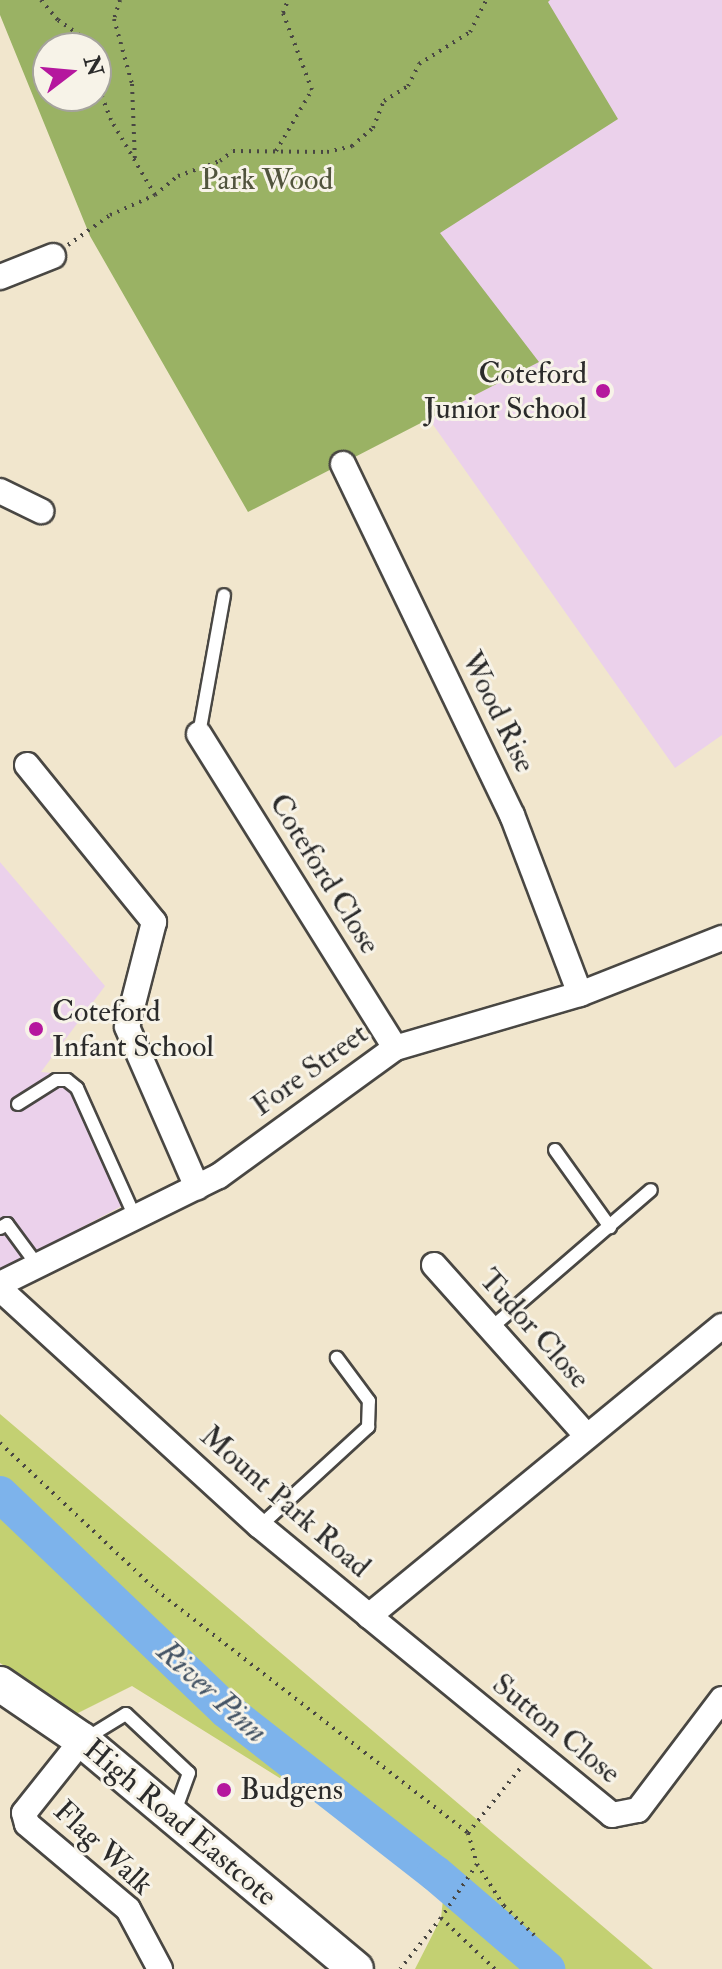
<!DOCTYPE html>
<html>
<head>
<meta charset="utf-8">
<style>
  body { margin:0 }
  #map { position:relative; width:722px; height:1969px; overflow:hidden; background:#f1e6cd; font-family:"IM FELL Double Pica",serif }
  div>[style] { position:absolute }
  .built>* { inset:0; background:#ebd1eb }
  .green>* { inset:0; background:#c3d072 }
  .forest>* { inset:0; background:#9ab264 }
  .river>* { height:36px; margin:-18px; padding:0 18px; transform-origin:18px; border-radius:18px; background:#7db3eb }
  .path>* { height:4px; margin-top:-2px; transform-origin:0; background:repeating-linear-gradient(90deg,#494743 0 2px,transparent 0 8px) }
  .roads { filter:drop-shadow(2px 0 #494743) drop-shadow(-2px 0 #494743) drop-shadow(0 2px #494743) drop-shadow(0 -2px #494743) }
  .lane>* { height:12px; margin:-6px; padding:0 6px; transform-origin:6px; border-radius:6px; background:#fff }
  .street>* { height:24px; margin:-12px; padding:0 12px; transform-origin:12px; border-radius:12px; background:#fff }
  .secondary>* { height:34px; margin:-17px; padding:0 17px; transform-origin:17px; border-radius:17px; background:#fff }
  .dots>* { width:22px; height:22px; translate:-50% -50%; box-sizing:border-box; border:4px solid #f7f3e8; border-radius:50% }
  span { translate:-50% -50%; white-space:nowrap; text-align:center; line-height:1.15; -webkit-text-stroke:6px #f7f3e8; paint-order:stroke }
  .park-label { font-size:30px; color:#51543d }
  .poi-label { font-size:30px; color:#2b2b2b }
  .right { translate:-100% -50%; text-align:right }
  .left { translate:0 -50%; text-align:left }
  .street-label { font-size:30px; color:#2b2b2b }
  .water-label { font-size:32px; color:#445465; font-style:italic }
  .north { position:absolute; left:32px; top:32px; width:80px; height:80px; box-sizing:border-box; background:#f7f3e8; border:2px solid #a5a39c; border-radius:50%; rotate:74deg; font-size:22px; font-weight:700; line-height:32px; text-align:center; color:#2b2b2b }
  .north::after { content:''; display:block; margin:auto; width:28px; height:36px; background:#b5179e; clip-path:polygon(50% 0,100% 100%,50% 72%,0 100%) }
</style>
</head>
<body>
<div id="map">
  <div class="built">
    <i style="clip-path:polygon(550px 0,722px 0,722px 735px,675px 768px,429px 419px,538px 362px,439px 233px,617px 119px,547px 2px)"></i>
    <i style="clip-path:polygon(0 862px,105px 986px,41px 1072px,65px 1074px,85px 1085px,135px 1199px,0 1271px)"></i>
  </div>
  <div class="green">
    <i style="clip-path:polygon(0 1414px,653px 1969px,415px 1969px,441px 1918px,445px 1881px,132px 1686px,76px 1714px,0 1663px)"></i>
  </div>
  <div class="forest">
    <i style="clip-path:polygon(evenodd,0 0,550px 0,548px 2px,618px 119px,440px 233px,539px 362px,248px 512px,90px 236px,0 15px,0 0,48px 48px,96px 48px,96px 96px,48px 96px,48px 48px)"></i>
  </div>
  <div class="river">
    <i style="left:0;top:1494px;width:313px;rotate:43.7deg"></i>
    <i style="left:226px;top:1710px;width:265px;rotate:38deg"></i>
    <i style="left:435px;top:1873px;width:148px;rotate:40.6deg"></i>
  </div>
  <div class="path">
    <i style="left:41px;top:0;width:26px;rotate:50deg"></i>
    <i style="left:58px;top:20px;width:29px;rotate:35deg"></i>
    <i style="left:82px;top:37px;width:13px;rotate:61deg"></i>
    <i style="left:120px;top:0;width:20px;rotate:108deg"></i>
    <i style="left:114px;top:19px;width:67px;rotate:74.5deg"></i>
    <i style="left:132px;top:84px;width:77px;rotate:87.8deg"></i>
    <i style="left:276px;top:151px;width:71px;rotate:-59.5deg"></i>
    <i style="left:312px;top:90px;width:82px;rotate:-110.6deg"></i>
    <i style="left:283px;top:13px;width:14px;rotate:-69deg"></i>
    <i style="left:155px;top:195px;width:30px;rotate:-40deg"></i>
    <i style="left:178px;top:176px;width:45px;rotate:-19.7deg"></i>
    <i style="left:220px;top:161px;width:16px;rotate:-38deg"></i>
    <i style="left:233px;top:151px;width:94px;rotate:0.6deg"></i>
    <i style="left:327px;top:152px;width:26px;rotate:-13deg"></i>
    <i style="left:352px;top:146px;width:28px;rotate:-41deg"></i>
    <i style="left:373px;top:128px;width:29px;rotate:-68deg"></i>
    <i style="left:384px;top:101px;width:28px;rotate:-32deg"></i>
    <i style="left:408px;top:86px;width:25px;rotate:-63deg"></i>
    <i style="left:419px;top:64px;width:60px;rotate:-32.1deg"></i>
    <i style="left:470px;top:32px;width:36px;rotate:-63deg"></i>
    <i style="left:68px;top:245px;width:52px;rotate:-35.5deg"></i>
    <i style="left:110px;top:215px;width:49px;rotate:-24deg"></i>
    <i style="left:155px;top:195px;width:87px;rotate:-120.4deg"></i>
    <i style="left:111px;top:120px;width:30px;rotate:-111deg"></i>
    <i style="left:100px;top:92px;width:27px;rotate:-98deg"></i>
    <i style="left:0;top:1443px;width:214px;rotate:43.3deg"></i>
    <i style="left:156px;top:1590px;width:395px;rotate:37.9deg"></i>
    <i style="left:468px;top:1833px;width:32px;rotate:74deg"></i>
    <i style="left:477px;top:1864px;width:65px;rotate:123.7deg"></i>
    <i style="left:441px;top:1918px;width:65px;rotate:128.8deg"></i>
    <i style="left:468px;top:1833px;width:86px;rotate:-51.1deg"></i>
    <i style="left:477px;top:1864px;width:50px;rotate:57.3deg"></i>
    <i style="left:504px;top:1906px;width:42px;rotate:44deg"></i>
    <i style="left:441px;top:1918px;width:74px;rotate:43.4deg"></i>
  </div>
  <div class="roads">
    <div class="lane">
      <i style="left:199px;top:734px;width:141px;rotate:-79.8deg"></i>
      <i style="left:18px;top:1104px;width:45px;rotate:-32.3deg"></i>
      <i style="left:56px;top:1080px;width:11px"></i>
      <i style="left:67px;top:1080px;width:13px;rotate:39deg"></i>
      <i style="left:77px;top:1088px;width:141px;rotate:65.8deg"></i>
      <i style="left:555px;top:1150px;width:95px;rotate:54.5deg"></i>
      <i style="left:0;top:1228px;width:8px;rotate:-30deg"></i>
      <i style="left:7px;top:1224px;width:52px;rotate:53.6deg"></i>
      <i style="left:491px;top:1328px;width:211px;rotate:-40.8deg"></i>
      <i style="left:260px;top:1526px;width:147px;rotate:-42.5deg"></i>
      <i style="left:368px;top:1427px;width:26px;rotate:-88deg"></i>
      <i style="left:369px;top:1401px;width:54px;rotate:-126.7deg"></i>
      <i style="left:85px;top:1739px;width:48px;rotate:-31.4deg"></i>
      <i style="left:126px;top:1714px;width:86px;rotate:43.1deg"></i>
      <i style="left:189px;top:1773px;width:44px;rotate:110.1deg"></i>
    </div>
    <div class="street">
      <i style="left:0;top:277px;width:57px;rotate:-21.6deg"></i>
      <i style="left:343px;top:464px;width:390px;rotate:64.3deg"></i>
      <i style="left:512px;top:815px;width:191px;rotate:69.2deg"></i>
      <i style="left:0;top:491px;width:46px;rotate:26deg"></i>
      <i style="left:199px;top:734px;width:370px;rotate:58deg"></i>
      <i style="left:27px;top:765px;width:202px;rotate:51deg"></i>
      <i style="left:154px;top:922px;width:108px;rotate:104.4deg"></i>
      <i style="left:127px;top:1027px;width:175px;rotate:66.4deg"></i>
      <i style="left:434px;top:1265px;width:229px;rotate:48.2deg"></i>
      <i style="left:0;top:1284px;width:244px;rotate:-26.3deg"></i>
      <i style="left:219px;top:1176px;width:218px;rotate:-36deg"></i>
      <i style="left:395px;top:1048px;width:193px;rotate:-16.3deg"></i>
      <i style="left:580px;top:994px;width:153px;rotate:-21.5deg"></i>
      <i style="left:0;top:1289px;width:352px;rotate:42.4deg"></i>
      <i style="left:260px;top:1526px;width:141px;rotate:39.5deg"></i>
      <i style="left:369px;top:1616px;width:457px;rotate:-39.4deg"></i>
      <i style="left:369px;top:1616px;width:314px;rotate:39.3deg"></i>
      <i style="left:612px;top:1815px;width:26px;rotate:-11deg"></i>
      <i style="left:638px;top:1810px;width:139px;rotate:-52.9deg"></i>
      <i style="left:82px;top:1740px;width:93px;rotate:128.5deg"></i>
      <i style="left:24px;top:1813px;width:11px;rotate:75deg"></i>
      <i style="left:27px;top:1824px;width:132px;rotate:40.1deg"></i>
      <i style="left:128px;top:1909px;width:68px;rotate:61.9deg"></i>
    </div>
    <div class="secondary">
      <i style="left:0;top:1684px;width:99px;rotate:34.3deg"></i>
      <i style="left:82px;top:1740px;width:357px;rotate:39.9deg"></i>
    </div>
  </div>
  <div class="dots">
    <i style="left:603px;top:391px;background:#b5179e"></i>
    <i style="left:36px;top:1029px;background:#b5179e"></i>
    <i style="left:224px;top:1790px;background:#b5179e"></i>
  </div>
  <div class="park-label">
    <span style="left:267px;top:180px">Park Wood</span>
  </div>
  <div class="poi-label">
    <span class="right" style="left:587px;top:391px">Coteford<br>Junior School</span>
    <span class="left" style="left:52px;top:1029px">Coteford<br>Infant School</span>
    <span class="left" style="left:240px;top:1790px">Budgens</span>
  </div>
  <div class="street-label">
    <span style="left:498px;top:712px;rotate:64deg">Wood Rise</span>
    <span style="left:324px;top:874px;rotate:58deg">Coteford Close</span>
    <span style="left:310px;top:1070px;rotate:-36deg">Fore Street</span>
    <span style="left:534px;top:1329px;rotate:48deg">Tudor Close</span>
    <span style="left:285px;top:1502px;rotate:41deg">Mount Park Road</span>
    <span style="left:556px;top:1729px;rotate:39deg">Sutton Close</span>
    <span style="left:180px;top:1823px;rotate:40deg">High Road Eastcote</span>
    <span style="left:103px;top:1848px;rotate:43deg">Flag Walk</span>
  </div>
  <div class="water-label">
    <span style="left:212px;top:1692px;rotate:42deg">River Pinn</span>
  </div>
  <div class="north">N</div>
</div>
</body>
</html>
